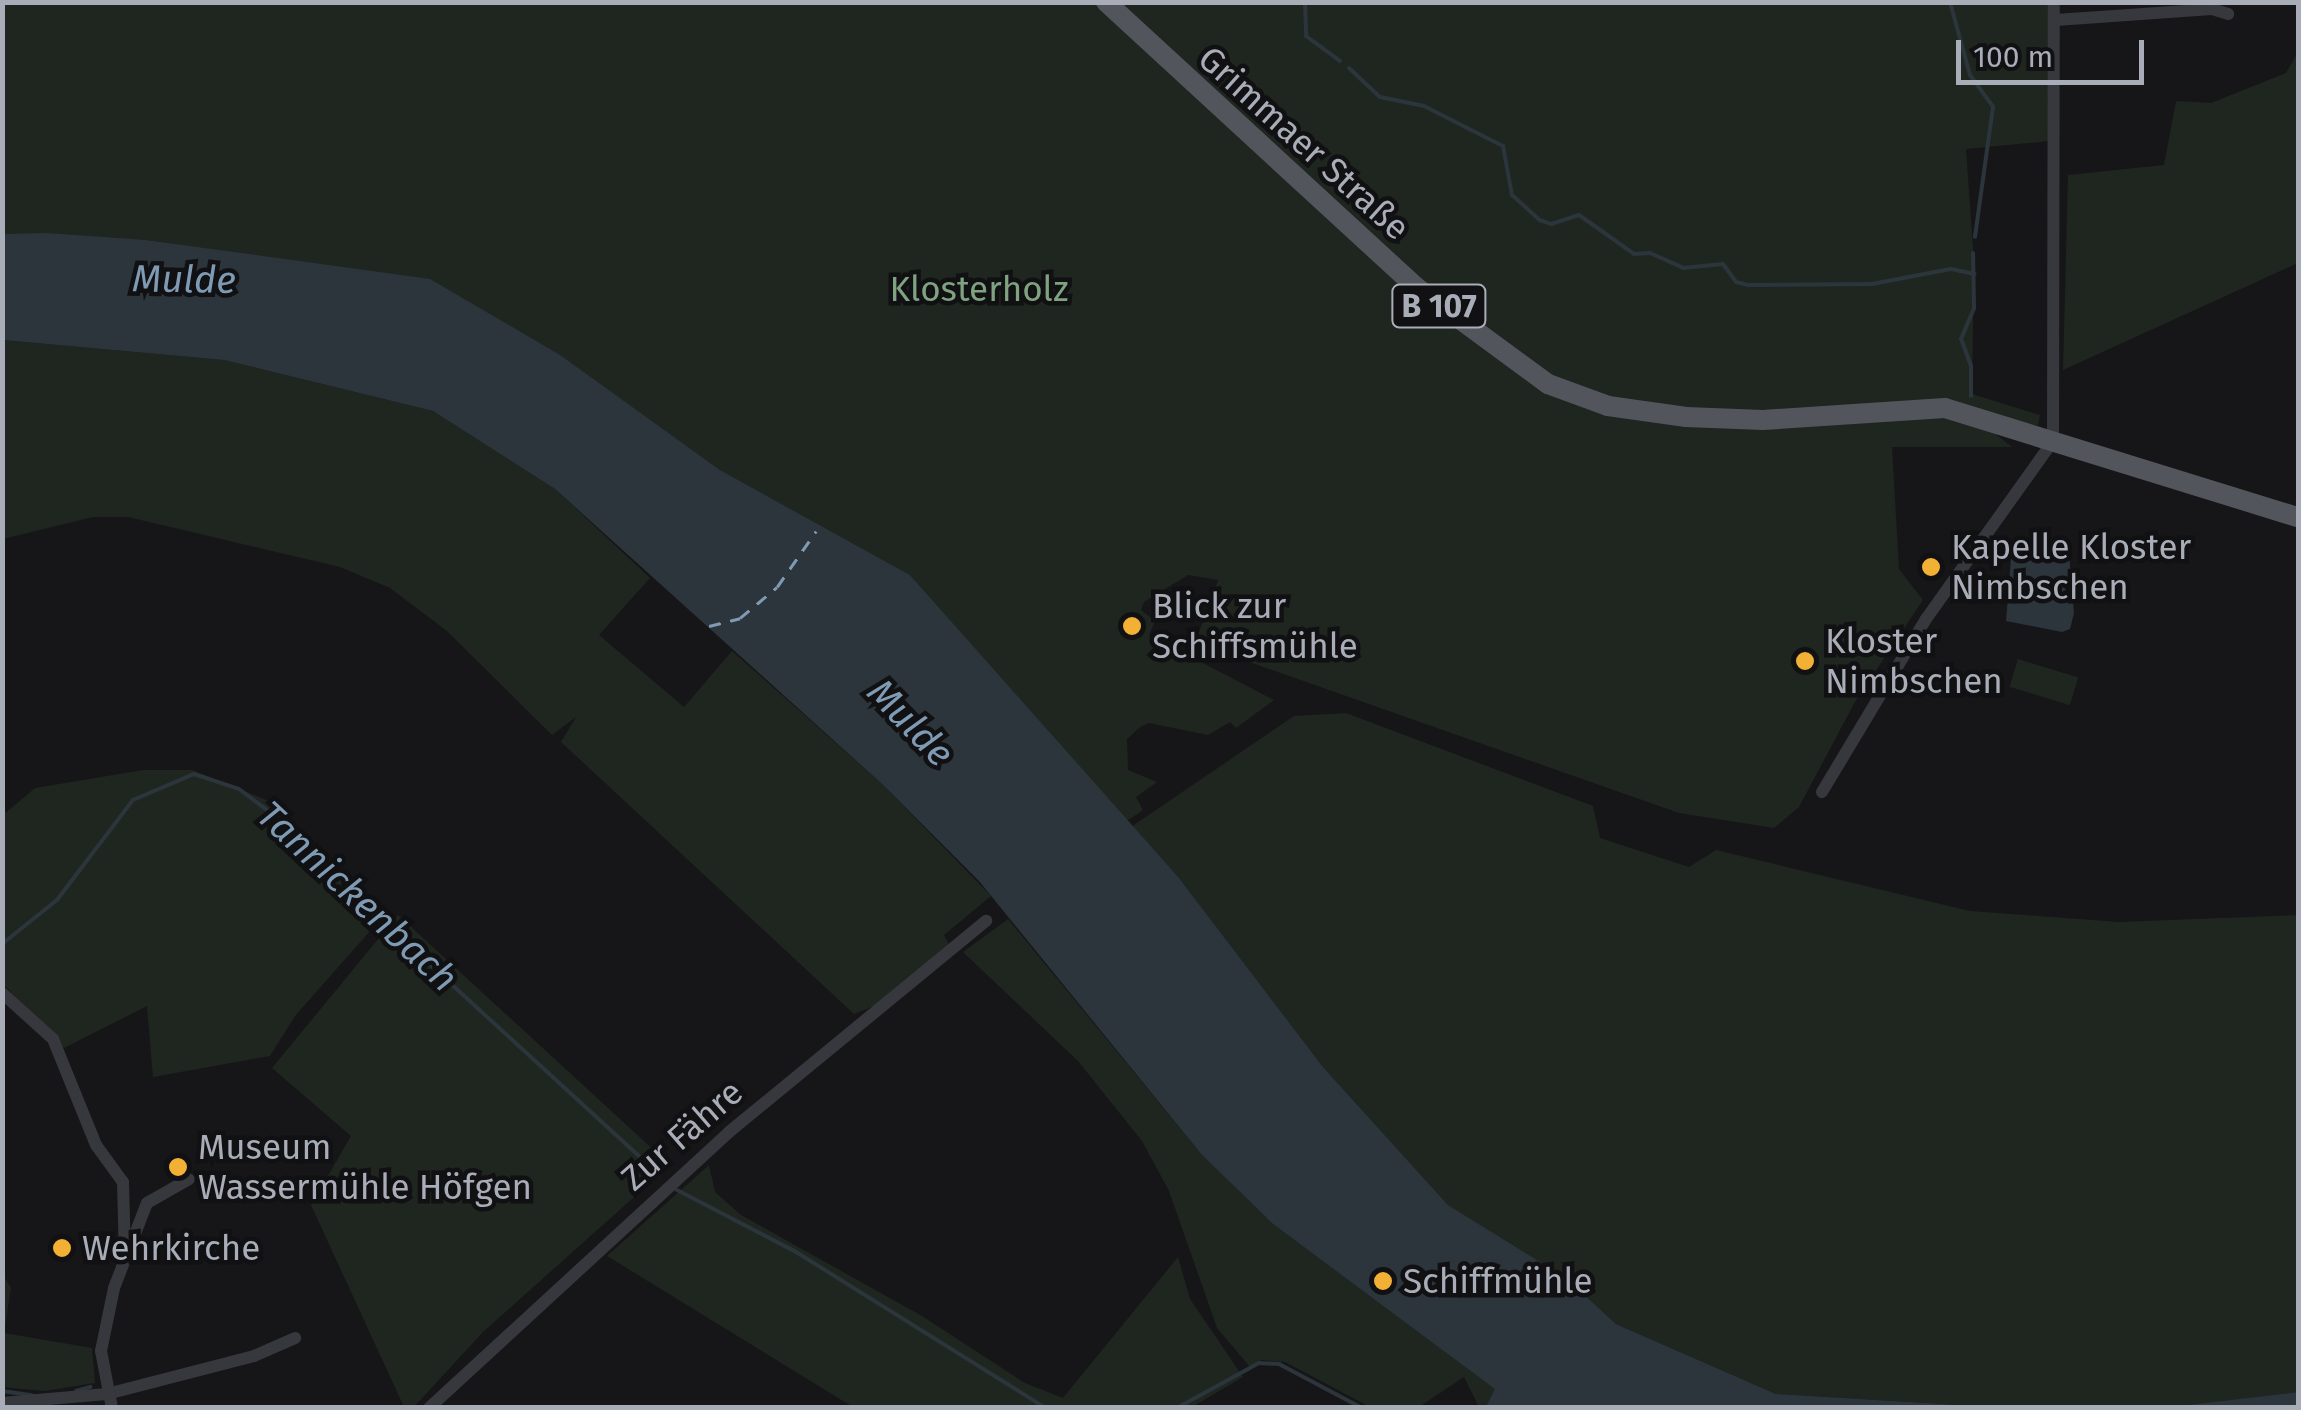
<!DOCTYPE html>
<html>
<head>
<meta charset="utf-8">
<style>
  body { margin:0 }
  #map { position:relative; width:2301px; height:1410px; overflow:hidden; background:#161618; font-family:"Fira Sans",sans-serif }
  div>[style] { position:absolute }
  .green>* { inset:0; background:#1e261f; transform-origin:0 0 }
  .water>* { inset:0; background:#2c353c }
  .stream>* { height:4px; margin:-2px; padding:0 2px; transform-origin:2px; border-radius:2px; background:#2c353c }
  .ferry>* { height:2.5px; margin-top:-1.25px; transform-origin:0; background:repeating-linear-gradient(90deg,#7f9bb3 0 12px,transparent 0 22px) }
  .street>* { height:12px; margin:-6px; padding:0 6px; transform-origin:6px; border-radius:6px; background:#37383d }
  .primary>* { height:20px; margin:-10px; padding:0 10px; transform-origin:10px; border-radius:10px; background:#53555c }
  .dots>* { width:28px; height:28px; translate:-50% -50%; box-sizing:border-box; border:5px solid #111113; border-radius:50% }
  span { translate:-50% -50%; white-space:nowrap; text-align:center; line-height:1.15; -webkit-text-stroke:9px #111113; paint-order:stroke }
  .shield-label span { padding:2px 8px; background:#111113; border:2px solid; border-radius:8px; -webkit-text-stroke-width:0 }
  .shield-label { font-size:32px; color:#a8adb8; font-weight:700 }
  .street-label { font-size:35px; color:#a8adb8 }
  .park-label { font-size:35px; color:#7fa381 }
  .poi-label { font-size:35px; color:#a8adb8 }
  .left { translate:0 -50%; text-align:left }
  .water-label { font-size:38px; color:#7f9bb3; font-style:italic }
  .frame { position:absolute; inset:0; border:5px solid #a8adb8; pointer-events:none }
  .scale { position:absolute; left:1956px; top:40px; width:188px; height:45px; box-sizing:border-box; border:5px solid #a8adb8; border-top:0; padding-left:12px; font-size:30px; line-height:35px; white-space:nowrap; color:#a8adb8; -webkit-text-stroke:8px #111113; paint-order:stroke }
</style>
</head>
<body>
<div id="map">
  <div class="green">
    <i style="clip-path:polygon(2px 3px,1097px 3px,1412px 292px,1528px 381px,1606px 412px,1914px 412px,1984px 425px,2012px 447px,1892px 447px,1899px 569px,1923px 600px,1856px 700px,1799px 807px,1774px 828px,1679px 813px,1195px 643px,1218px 580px,1188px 575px,1144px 602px,1141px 610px,1155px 621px,1149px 635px,1274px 700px,1236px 728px,1230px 722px,1208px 735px,1149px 723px,1140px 727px,1127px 739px,1128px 770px,1157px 782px,1136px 797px,1143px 810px,1127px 821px,910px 575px,720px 470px,559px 355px,430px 280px,146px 240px,3px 234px)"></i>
    <i style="clip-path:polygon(1114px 3px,2052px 3px,2049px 141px,1966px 149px,1974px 262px,1972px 394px,2040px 415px,2038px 426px,1935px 400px,1763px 413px,1633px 404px,1566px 384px,1451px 309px)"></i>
    <i style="clip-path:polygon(2298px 52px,2298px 263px,2063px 370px,2068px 175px,2164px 165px,2176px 101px,2211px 103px,2286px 73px)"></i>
    <i style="clip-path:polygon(3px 340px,224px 360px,433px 411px,555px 489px,650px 578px,599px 635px,684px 707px,732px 651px,881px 783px,991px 896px,944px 935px,952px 950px,892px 999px,854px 1014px,561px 742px,576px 717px,552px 735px,447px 631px,390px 588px,340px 567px,128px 517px,93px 517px,3px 539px)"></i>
    <i style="left:2018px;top:659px;width:63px;height:29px;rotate:17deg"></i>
    <i style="clip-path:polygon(1346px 713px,1593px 806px,1600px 838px,1689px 867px,1716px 850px,1970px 911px,2119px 922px,2298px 915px,2298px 1392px,2172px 1408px,1991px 1407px,1776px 1394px,1616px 1324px,1566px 1278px,1448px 1205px,1323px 1067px,1179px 878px,1131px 827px,1294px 716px)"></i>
    <i style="clip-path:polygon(143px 770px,192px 770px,269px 801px,386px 913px,295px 1016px,270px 1056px,153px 1077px,147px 1006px,64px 1048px,3px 984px,3px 815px,35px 788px)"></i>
    <i style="clip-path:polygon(398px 915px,670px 1165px,483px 1332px,413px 1408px,404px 1407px,311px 1205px,351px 1136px,272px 1068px)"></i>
    <i style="clip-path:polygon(1008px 919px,1202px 1155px,1273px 1224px,1496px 1389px,1489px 1406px,1479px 1407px,1464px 1377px,1419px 1407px,1372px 1408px,1285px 1362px,1260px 1360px,1250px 1367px,1217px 1328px,1169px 1191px,1142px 1141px,1078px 1061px,963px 952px)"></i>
    <i style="clip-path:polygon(709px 1165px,715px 1192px,741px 1215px,922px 1316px,1025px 1383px,1063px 1398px,1178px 1257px,1190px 1299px,1243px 1377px,1192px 1407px,853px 1407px,607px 1256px)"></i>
    <i style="clip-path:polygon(2px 1273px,11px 1288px,4px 1333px,92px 1348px,95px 1383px,44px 1391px,3px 1387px)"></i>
  </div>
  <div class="water">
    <i style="clip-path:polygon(46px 233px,146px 240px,430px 279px,560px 355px,720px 470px,910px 575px,1179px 878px,1323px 1067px,1448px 1205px,1566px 1278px,1616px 1324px,1776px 1394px,1991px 1407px,1486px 1407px,1495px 1389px,1273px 1224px,1202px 1155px,979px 881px,881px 783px,555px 489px,433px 411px,224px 360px,3px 340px,3px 234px)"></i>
    <i style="clip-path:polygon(2038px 545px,2069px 554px,2074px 613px,2070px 629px,2062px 632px,2006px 621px,2011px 559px)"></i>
    <i style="clip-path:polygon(2298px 1392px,2298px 1407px,2172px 1407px)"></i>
  </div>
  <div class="stream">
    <i style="left:1305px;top:2px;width:34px;rotate:88deg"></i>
    <i style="left:1306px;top:36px;width:42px;rotate:36.3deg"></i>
    <i style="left:1950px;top:2px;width:76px;rotate:74.7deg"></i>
    <i style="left:1970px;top:75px;width:39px;rotate:54deg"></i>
    <i style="left:1993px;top:107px;width:131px;rotate:97.9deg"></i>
    <i style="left:1349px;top:68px;width:42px;rotate:43.1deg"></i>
    <i style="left:1380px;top:97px;width:45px;rotate:11.6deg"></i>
    <i style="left:1424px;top:106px;width:89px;rotate:26.9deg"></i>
    <i style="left:1503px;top:146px;width:50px;rotate:79.6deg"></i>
    <i style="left:1512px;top:195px;width:38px;rotate:42deg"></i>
    <i style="left:1540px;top:220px;width:12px;rotate:20deg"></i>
    <i style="left:1551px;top:224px;width:29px;rotate:-18deg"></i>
    <i style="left:1579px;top:215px;width:67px;rotate:35.3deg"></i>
    <i style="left:1634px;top:254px;width:16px;rotate:-4deg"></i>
    <i style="left:1650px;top:253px;width:36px;rotate:24deg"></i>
    <i style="left:1683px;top:268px;width:40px;rotate:-5.7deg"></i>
    <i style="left:1723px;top:264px;width:22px;rotate:54deg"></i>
    <i style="left:1736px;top:282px;width:12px;rotate:14deg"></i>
    <i style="left:1748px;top:285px;width:124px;rotate:-0.5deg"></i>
    <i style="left:1872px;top:284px;width:80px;rotate:-10.8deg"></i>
    <i style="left:1951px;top:269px;width:24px;rotate:12deg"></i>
    <i style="left:1971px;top:396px;width:30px;rotate:-90deg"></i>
    <i style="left:1971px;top:366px;width:29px;rotate:-110deg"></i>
    <i style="left:1961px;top:339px;width:34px;rotate:-67deg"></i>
    <i style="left:1974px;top:308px;width:55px;rotate:-91deg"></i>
    <i style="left:2px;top:944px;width:70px;rotate:-38.7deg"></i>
    <i style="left:57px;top:900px;width:126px;rotate:-52.8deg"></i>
    <i style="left:133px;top:800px;width:66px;rotate:-23.1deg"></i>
    <i style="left:194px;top:774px;width:47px;rotate:18.4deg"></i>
    <i style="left:239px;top:789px;width:66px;rotate:37deg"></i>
    <i style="left:292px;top:829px;width:138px;rotate:45.3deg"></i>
    <i style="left:389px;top:927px;width:366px;rotate:42.5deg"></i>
    <i style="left:677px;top:1190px;width:134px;rotate:27.5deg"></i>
    <i style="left:796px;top:1252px;width:295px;rotate:32deg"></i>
    <i style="left:2px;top:1391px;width:30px;rotate:8deg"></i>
    <i style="left:76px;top:1391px;width:15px;rotate:-16deg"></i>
    <i style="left:1177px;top:1408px;width:94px;rotate:-28.8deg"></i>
    <i style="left:1259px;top:1363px;width:20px;rotate:3deg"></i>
    <i style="left:1279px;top:1364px;width:94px;rotate:27.9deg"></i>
  </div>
  <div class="ferry">
    <i style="left:709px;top:626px;width:32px;rotate:-14deg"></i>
    <i style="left:740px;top:618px;width:48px;rotate:-40deg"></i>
    <i style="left:777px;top:587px;width:68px;rotate:-55.1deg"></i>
  </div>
  <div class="street">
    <i style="left:2056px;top:20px;width:156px;rotate:-4deg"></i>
    <i style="left:2212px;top:9px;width:17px;rotate:17deg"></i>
    <i style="left:1822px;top:792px;width:202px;rotate:-59deg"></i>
    <i style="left:1926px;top:619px;width:219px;rotate:-54.5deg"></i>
    <i style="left:2053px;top:441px;width:439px;rotate:-89.9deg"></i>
    <i style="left:2px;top:993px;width:69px;rotate:42deg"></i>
    <i style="left:53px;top:1039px;width:114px;rotate:67.9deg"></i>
    <i style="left:96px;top:1145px;width:46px;rotate:53.9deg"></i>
    <i style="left:123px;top:1182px;width:74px;rotate:88.5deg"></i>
    <i style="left:2px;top:1403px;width:105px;rotate:-4.9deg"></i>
    <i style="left:107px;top:1394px;width:152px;rotate:-14.5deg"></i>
    <i style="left:254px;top:1356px;width:45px;rotate:-23.7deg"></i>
    <i style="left:112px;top:1408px;width:58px;rotate:-100.9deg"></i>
    <i style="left:101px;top:1351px;width:64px;rotate:-78.3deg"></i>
    <i style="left:114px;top:1288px;width:91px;rotate:-68.8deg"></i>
    <i style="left:147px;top:1203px;width:48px;rotate:-29.7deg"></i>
    <i style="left:429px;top:1408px;width:408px;rotate:-42.6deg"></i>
    <i style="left:729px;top:1132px;width:333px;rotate:-39.4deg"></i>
  </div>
  <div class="primary">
    <i style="left:1106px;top:2px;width:421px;rotate:42.6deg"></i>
    <i style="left:1416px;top:287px;width:164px;rotate:36.3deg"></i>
    <i style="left:1548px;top:384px;width:64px;rotate:20.1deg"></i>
    <i style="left:1608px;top:406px;width:79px;rotate:8deg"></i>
    <i style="left:1686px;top:417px;width:77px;rotate:2.2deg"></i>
    <i style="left:1763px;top:420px;width:182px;rotate:-3.8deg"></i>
    <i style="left:1945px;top:408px;width:369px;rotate:17.2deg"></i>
  </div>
  <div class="dots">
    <i style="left:1931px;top:567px;background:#f2b134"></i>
    <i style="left:1132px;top:626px;background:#f2b134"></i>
    <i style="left:1805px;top:661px;background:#f2b134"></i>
    <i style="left:178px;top:1167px;background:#f2b134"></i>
    <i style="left:62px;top:1248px;background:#f2b134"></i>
    <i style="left:1383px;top:1281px;background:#f2b134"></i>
  </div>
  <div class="shield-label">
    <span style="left:1439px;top:306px">B 107</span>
  </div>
  <div class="street-label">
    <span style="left:1304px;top:143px;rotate:42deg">Grimmaer Straße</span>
    <span style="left:682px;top:1135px;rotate:-41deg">Zur Fähre</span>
  </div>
  <div class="park-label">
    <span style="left:979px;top:289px">Klosterholz</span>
  </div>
  <div class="poi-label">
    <span class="left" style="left:1951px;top:567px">Kapelle Kloster<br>Nimbschen</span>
    <span class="left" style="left:1152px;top:626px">Blick zur<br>Schiffsmühle</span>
    <span class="left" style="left:1825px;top:661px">Kloster<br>Nimbschen</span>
    <span class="left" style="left:198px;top:1167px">Museum<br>Wassermühle Höfgen</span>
    <span class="left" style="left:82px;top:1248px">Wehrkirche</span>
    <span class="left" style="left:1403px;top:1281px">Schiffmühle</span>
  </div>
  <div class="water-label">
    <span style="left:184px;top:280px;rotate:1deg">Mulde</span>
    <span style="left:910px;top:723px;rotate:46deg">Mulde</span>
    <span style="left:357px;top:897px;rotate:43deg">Tannickenbach</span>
  </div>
  <div class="frame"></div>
  <div class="scale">100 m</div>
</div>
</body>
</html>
